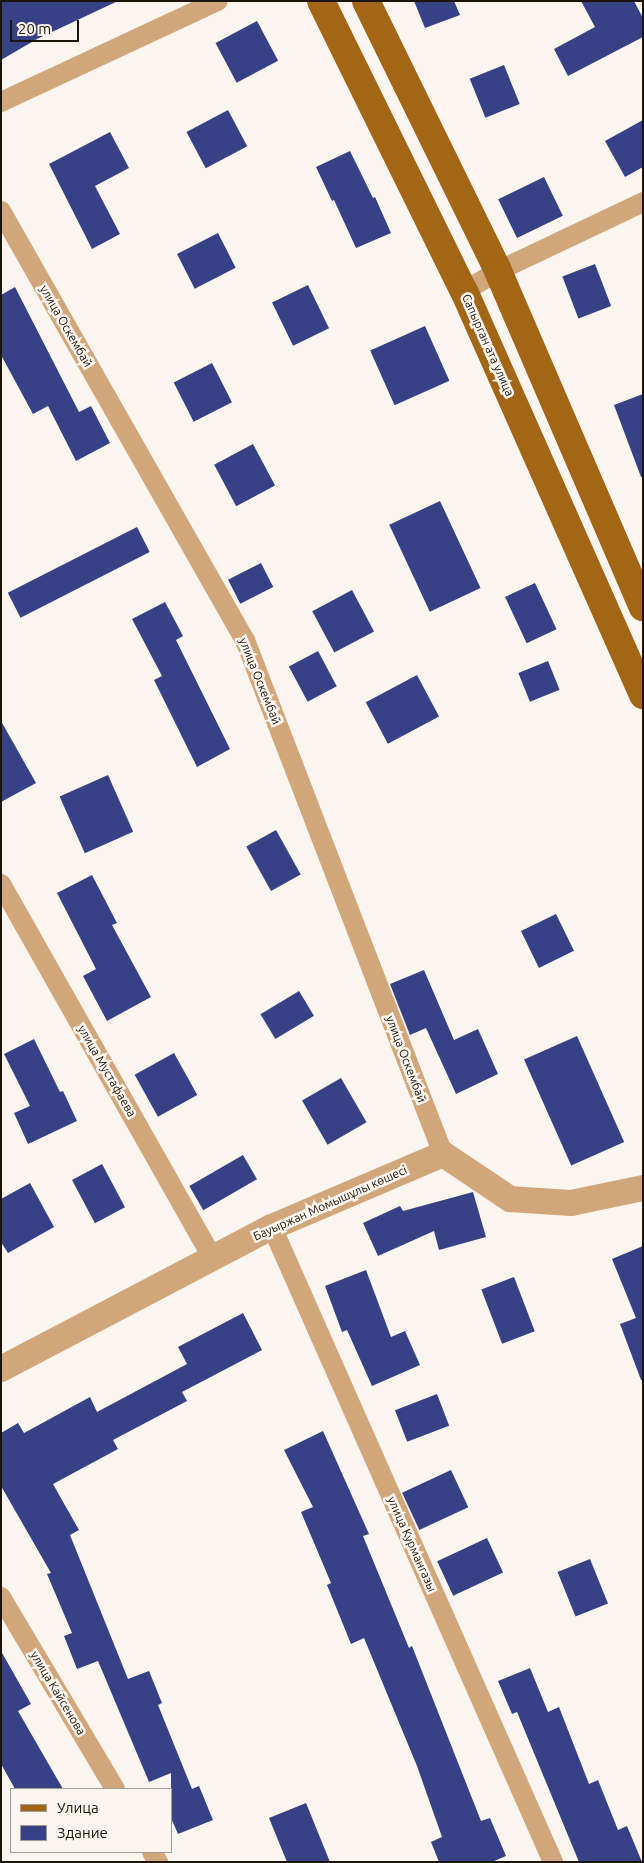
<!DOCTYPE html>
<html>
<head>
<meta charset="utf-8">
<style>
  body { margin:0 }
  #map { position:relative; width:644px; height:1863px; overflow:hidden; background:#fbf5ef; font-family:Ubuntu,sans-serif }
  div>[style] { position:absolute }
  .building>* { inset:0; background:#364285; transform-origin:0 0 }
  .minor>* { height:20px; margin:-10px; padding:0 10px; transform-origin:10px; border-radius:10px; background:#d2a67b }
  .tertiary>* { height:26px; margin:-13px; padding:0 13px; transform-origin:13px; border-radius:13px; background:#d2a67b }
  .primary>* { height:28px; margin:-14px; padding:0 14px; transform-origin:14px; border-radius:14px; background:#a36516 }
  span { translate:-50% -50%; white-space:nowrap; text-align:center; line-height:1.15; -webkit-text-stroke:5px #fbf5ef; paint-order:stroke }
  .street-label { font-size:12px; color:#1c1309 }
  .frame { position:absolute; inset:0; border:2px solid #1c1309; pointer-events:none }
  .legend { position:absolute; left:10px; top:1788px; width:162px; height:65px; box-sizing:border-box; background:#fbf5ef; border:1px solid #a29b93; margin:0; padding:6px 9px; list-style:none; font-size:15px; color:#1c1309 }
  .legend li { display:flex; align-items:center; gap:10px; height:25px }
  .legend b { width:25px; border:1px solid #a29b93 }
  .scale { position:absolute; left:10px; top:20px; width:69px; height:22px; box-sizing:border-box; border:2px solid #1c1309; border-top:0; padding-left:6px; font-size:15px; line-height:18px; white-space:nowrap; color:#1c1309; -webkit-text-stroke:4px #fbf5ef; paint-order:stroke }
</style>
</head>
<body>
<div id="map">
  <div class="building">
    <i style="clip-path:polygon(1px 1px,118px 1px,37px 39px,1px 60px)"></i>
    <i style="clip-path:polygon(414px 1px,454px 1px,460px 15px,425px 28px)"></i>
    <i style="clip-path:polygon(581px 1px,634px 1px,643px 18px,643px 37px,568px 76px,554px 49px,595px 27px)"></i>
    <i style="left:257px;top:21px;width:45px;height:47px;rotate:62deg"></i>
    <i style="left:504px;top:65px;width:42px;height:37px;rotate:68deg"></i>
    <i style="left:228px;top:110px;width:41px;height:47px;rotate:62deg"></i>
    <i style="clip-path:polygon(643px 120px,643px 167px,625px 177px,605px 141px)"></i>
    <i style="clip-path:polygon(110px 132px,129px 168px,95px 186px,120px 234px,92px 249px,49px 164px)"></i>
    <i style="clip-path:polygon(350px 151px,373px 198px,375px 197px,391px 233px,356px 248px,334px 200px,332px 201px,316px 167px)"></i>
    <i style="left:544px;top:177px;width:43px;height:51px;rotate:64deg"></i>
    <i style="left:218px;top:233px;width:39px;height:46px;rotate:63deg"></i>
    <i style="left:595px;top:264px;width:45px;height:35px;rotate:69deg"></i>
    <i style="left:308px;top:285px;width:48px;height:40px;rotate:64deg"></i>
    <i style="clip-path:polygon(15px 287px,79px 412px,91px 406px,110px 443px,76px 461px,48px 406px,33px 414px,1px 355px,1px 295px)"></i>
    <i style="left:425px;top:326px;width:60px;height:60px;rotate:66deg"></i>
    <i style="left:212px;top:363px;width:44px;height:43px;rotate:63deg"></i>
    <i style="clip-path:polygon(643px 394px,643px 477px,641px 477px,614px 405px)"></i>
    <i style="left:253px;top:444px;width:47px;height:44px;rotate:62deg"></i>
    <i style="left:440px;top:501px;width:96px;height:56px;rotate:65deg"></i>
    <i style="left:137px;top:527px;width:28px;height:145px;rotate:63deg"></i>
    <i style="left:261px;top:563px;width:27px;height:37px;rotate:63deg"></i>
    <i style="left:535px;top:583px;width:51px;height:33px;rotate:65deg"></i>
    <i style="left:352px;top:590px;width:47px;height:45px;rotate:62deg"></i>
    <i style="clip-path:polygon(165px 602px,183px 636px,176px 640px,230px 749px,197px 767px,154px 680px,162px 676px,132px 619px)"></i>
    <i style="left:318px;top:651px;width:40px;height:33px;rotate:62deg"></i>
    <i style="left:548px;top:661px;width:31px;height:32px;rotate:68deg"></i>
    <i style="left:417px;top:675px;width:47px;height:58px;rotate:62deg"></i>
    <i style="clip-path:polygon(1px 721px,36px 783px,1px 802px)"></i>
    <i style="left:108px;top:775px;width:62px;height:53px;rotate:66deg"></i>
    <i style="left:276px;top:830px;width:51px;height:34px;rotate:61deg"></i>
    <i style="clip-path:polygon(92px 875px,117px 923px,112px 925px,151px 997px,107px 1021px,83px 976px,96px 969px,57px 893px)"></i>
    <i style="left:556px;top:914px;width:41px;height:39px;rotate:64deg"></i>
    <i style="clip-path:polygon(424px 970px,454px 1040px,478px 1029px,498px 1074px,456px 1094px,426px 1028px,410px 1035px,390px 984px)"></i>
    <i style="left:299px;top:991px;width:29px;height:45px;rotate:59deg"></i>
    <i style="left:577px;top:1036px;width:116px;height:58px;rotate:66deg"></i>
    <i style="clip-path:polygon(34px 1039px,60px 1092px,63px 1091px,77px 1121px,28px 1144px,14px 1113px,30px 1106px,4px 1054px)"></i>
    <i style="left:174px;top:1053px;width:48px;height:45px;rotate:61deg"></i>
    <i style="left:341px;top:1078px;width:51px;height:45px;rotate:60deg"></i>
    <i style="left:243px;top:1155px;width:28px;height:62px;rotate:60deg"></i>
    <i style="left:102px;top:1164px;width:49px;height:34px;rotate:62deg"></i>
    <i style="clip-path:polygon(30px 1183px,54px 1227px,8px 1253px,1px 1242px,1px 1199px)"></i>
    <i style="clip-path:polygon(473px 1192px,486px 1237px,439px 1250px,434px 1231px,378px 1256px,363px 1223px,400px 1206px,403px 1211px)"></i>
    <i style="clip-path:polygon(643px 1246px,643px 1380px,641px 1380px,620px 1324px,636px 1318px,612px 1259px)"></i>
    <i style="clip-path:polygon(366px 1270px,391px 1337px,405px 1331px,420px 1365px,372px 1386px,347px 1330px,342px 1332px,325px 1286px)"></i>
    <i style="left:514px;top:1277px;width:58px;height:35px;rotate:69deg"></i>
    <i style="clip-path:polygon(243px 1313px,262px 1350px,182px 1392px,187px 1401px,113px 1440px,118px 1449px,53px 1484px,79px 1530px,70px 1535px,128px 1679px,149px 1671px,162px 1703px,158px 1705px,192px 1789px,199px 1786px,213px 1820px,178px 1834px,171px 1818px,171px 1773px,149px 1782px,98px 1661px,77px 1669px,64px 1636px,72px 1633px,47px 1574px,51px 1573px,1px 1486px,1px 1433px,18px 1423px,24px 1433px,90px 1397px,97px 1412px,187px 1364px,178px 1347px)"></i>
    <i style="left:437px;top:1394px;width:34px;height:45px;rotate:69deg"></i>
    <i style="clip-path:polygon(323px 1431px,369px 1534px,363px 1536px,409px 1648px,412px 1646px,481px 1821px,490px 1818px,506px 1856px,492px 1862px,439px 1862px,431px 1842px,442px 1837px,417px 1766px,364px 1638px,351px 1644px,327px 1585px,331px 1583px,301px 1512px,313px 1507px,284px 1450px)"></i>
    <i style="left:451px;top:1470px;width:41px;height:54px;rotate:65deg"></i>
    <i style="left:487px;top:1538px;width:38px;height:55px;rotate:65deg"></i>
    <i style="left:590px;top:1559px;width:48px;height:35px;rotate:68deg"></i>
    <i style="clip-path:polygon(1px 1651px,31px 1704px,18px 1711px,63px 1789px,15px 1789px,1px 1764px)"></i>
    <i style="clip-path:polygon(530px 1668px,548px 1712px,559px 1707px,589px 1784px,598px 1780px,618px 1830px,627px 1826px,642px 1862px,579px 1862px,517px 1712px,512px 1714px,498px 1681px)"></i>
    <i style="clip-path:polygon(306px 1803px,330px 1862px,287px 1862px,269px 1818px)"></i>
  </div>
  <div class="minor">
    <i style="left:1px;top:102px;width:239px;rotate:-25deg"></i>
    <i style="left:1px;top:211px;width:494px;rotate:60.4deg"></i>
    <i style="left:245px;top:640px;width:551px;rotate:68.93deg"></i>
    <i style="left:464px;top:291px;width:39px;rotate:-30deg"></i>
    <i style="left:498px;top:271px;width:161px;rotate:-25.4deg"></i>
    <i style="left:1px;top:884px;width:430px;rotate:60.5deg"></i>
    <i style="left:272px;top:1227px;width:694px;rotate:66.13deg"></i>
    <i style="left:1px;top:1597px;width:223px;rotate:59.3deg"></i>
    <i style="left:152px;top:1852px;width:12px;rotate:59deg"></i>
  </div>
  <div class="tertiary">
    <i style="left:1px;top:1369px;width:306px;rotate:-27.7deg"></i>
    <i style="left:272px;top:1227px;width:186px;rotate:-23.1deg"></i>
    <i style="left:443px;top:1154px;width:81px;rotate:33.9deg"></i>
    <i style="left:510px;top:1199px;width:61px;rotate:3.8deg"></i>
    <i style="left:571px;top:1203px;width:74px;rotate:-11.8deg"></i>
  </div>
  <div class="primary">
    <i style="left:321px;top:1px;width:323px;rotate:63.8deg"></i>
    <i style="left:464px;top:291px;width:442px;rotate:66.1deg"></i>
    <i style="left:366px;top:1px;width:301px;rotate:63.9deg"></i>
    <i style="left:498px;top:271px;width:366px;rotate:66.7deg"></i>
  </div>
  <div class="street-label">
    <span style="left:66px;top:326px;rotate:60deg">улица Оскембай</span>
    <span style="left:488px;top:345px;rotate:66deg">Сапырган ата улица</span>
    <span style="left:260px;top:681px;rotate:68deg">улица Оскембай</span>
    <span style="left:406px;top:1059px;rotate:69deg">улица Оскембай</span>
    <span style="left:107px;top:1071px;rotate:60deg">улица Мустафаева</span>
    <span style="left:330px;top:1203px;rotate:-24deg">Бауыржан Момышұлы көшесі</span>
    <span style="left:412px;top:1544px;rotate:66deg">улица Курмангазы</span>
    <span style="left:58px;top:1693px;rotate:59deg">улица Кайсенова</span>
  </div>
  <div class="frame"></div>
  <ul class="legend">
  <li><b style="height:6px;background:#a36516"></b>Улица</li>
  <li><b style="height:14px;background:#364285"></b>Здание</li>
  </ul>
  <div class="scale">20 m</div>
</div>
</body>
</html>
